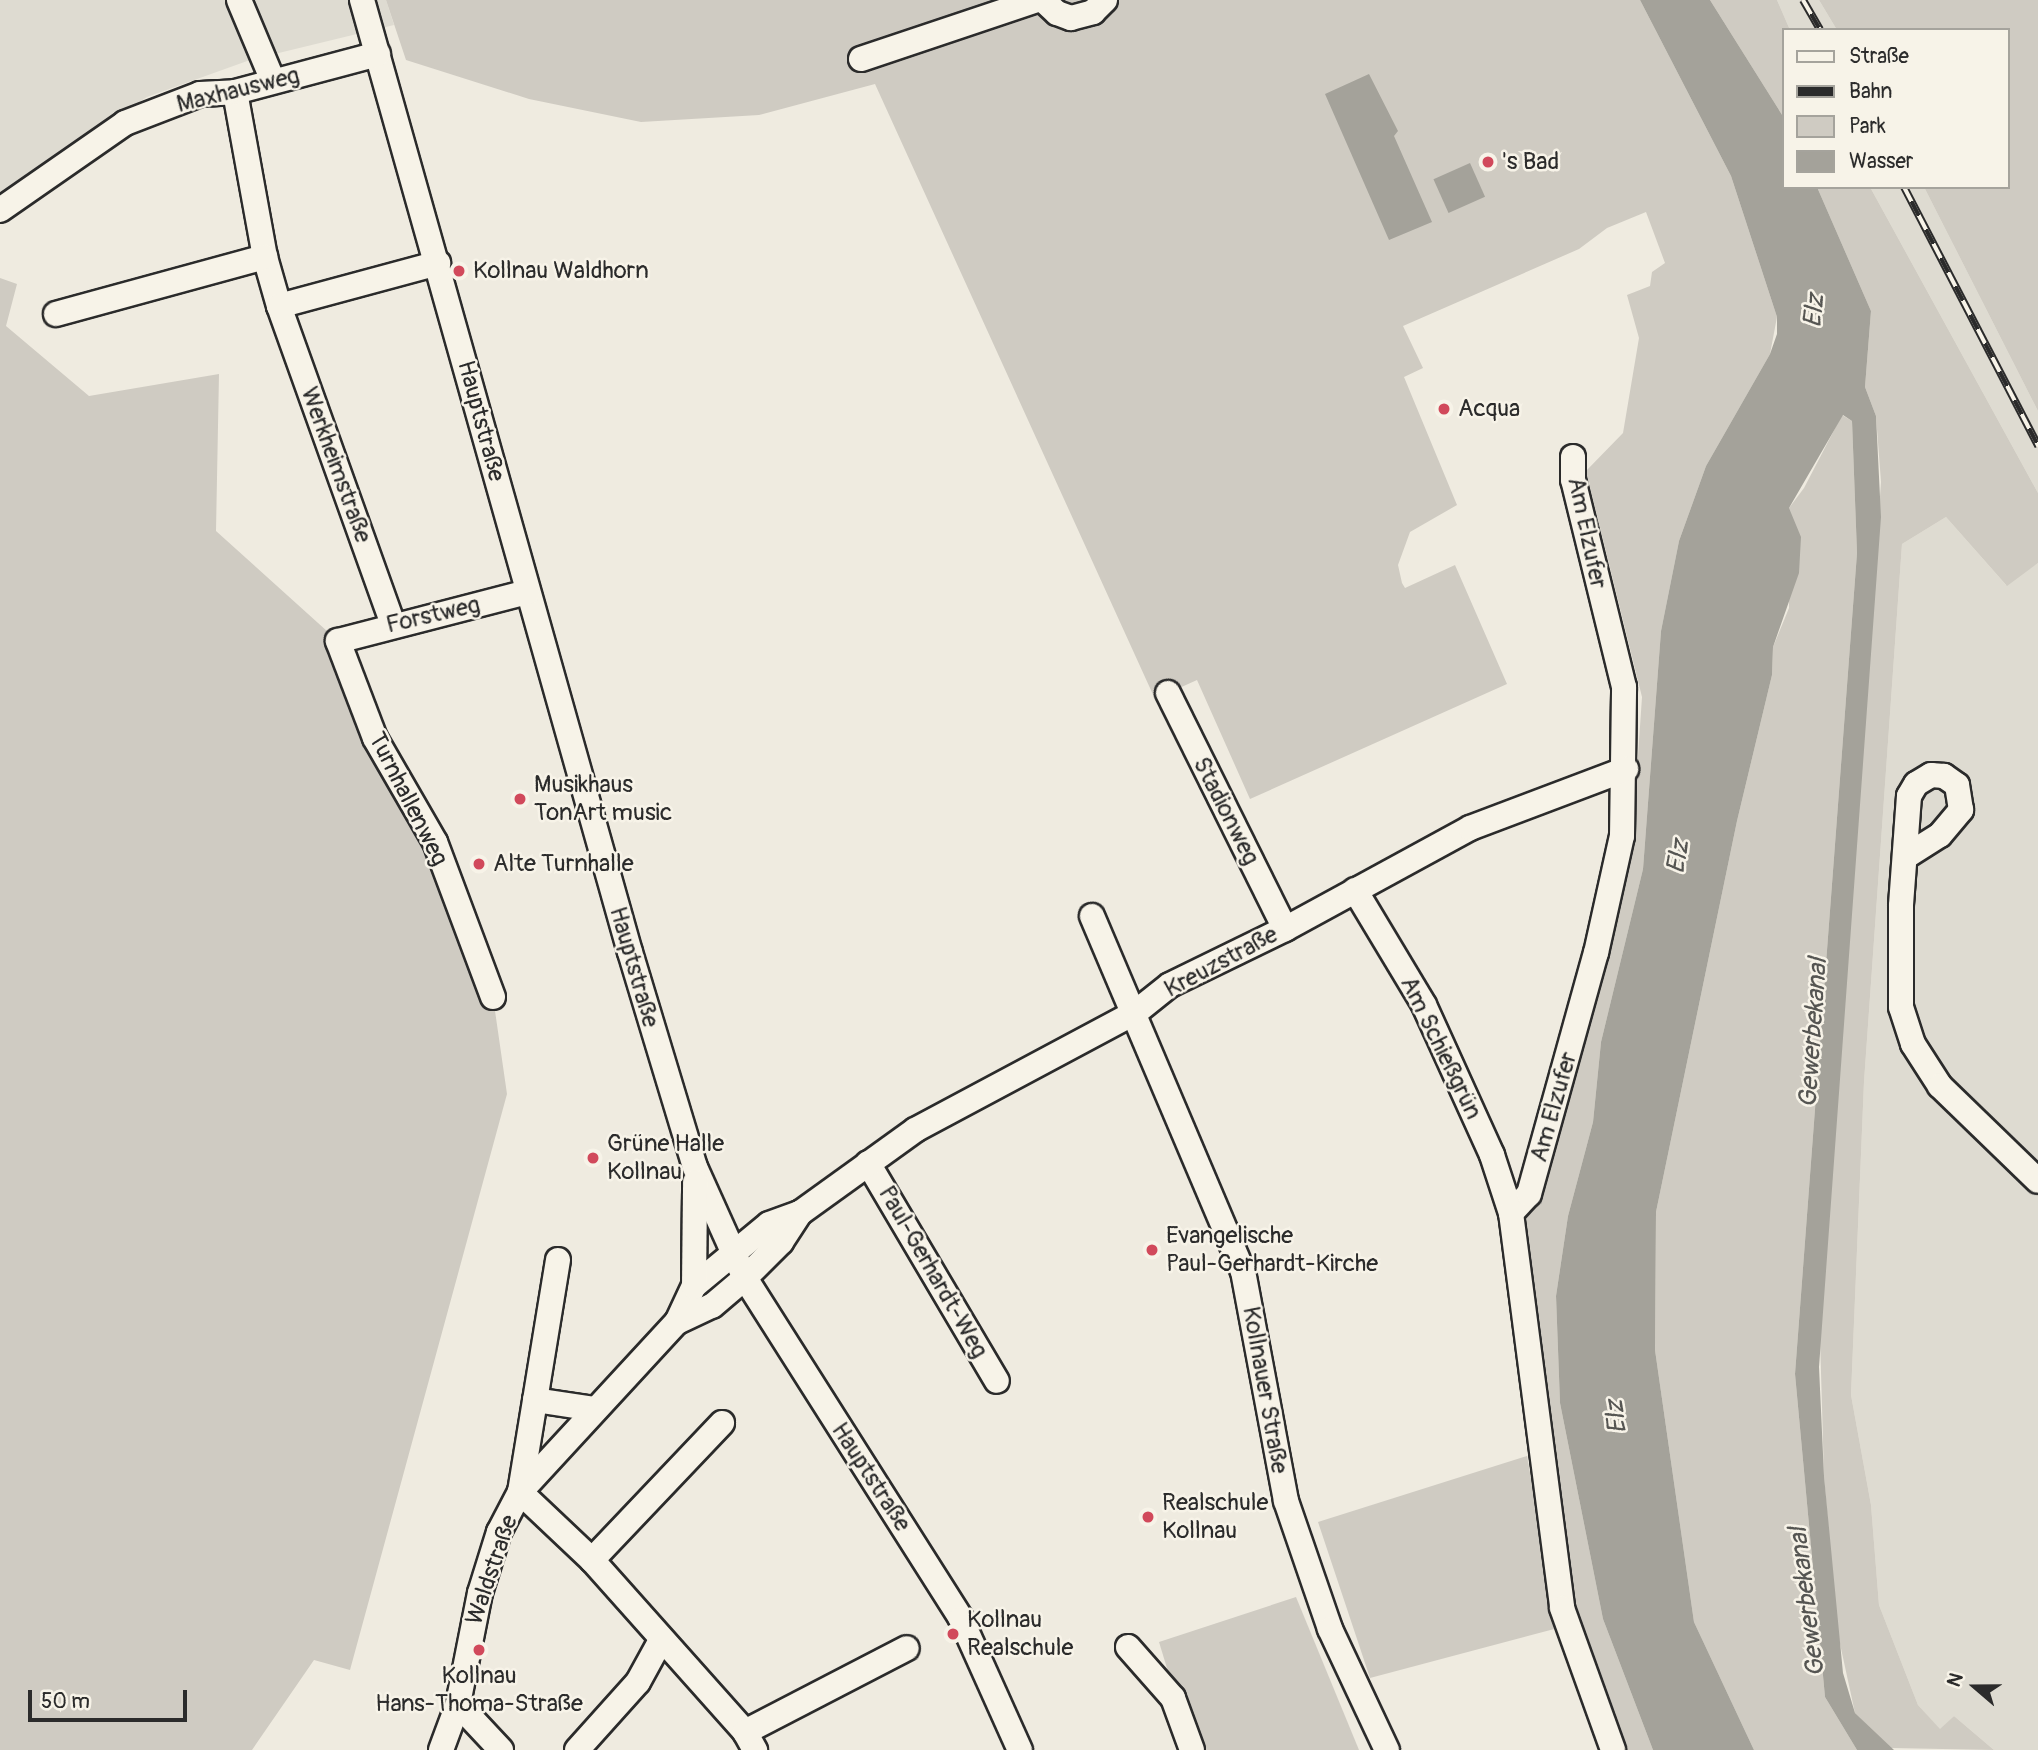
<!DOCTYPE html>
<html>
<head>
<meta charset="utf-8">
<style>
  body { margin:0 }
  #map { position:relative; width:2038px; height:1750px; overflow:hidden; background:#efebe0; font-family:Pangolin,sans-serif }
  div>[style] { position:absolute }
  .built>* { inset:0; background:#dedbd1 }
  .green>* { inset:0; background:#cfcbc2 }
  .water>* { inset:0; background:#a4a29a; transform-origin:0 0 }
  .roads { filter:drop-shadow(2px 0 #2b2b2b) drop-shadow(-2px 0 #2b2b2b) drop-shadow(0 2px #2b2b2b) drop-shadow(0 -2px #2b2b2b) }
  .minor>* { height:24px; margin:-12px; padding:0 12px; transform-origin:12px; border-radius:12px; background:#f7f3e8 }
  .rail>* { height:8px; margin-top:-4px; transform-origin:0; background:repeating-linear-gradient(90deg,#f7f3e8 0 16px,#2b2b2b 0 32px); box-sizing:border-box; border-block:2px solid #2b2b2b }
  .dots>* { width:19px; height:19px; translate:-50% -50%; box-sizing:border-box; border:4px solid #f7f3e8; border-radius:50% }
  span { translate:-50% -50%; white-space:nowrap; text-align:center; line-height:1.15; -webkit-text-stroke:5px #f7f3e8; paint-order:stroke }
  .street-label { font-size:24px; color:#2b2b2b }
  .poi-label { font-size:24px; color:#2b2b2b }
  .left { translate:0 -50%; text-align:left }
  .water-label { font-size:26px; color:#555552; font-style:italic }
  .legend { position:absolute; left:1782px; top:28px; width:228px; height:161px; box-sizing:border-box; background:#f7f3e8; border:2px solid #a5a39c; margin:0; padding:9px 12px; list-style:none; font-size:21px; color:#2b2b2b }
  .legend li { display:flex; align-items:center; gap:14px; height:35px }
  .legend b { width:35px; border:2px solid #a5a39c }
  .north { position:absolute; left:1940px; top:1652px; width:70px; height:70px; -webkit-text-stroke:5px #f7f3e8; paint-order:stroke; rotate:290deg; font-size:19px; font-weight:700; line-height:28px; text-align:center; color:#2b2b2b }
  .north::after { content:''; display:block; margin:auto; width:24px; height:32px; background:#2b2b2b; clip-path:polygon(50% 0,100% 100%,50% 72%,0 100%) }
  .scale { position:absolute; left:28px; top:1690px; width:159px; height:32px; box-sizing:border-box; border:4px solid #2b2b2b; border-top:0; padding-left:9px; font-size:21px; line-height:24px; white-space:nowrap; color:#2b2b2b; -webkit-text-stroke:5px #f7f3e8; paint-order:stroke }
</style>
</head>
<body>
<div id="map">
  <div class="built">
    <i style="clip-path:polygon(0 0,386px 0,394px 25px,250px 60px,147px 97px,0 194px)"></i>
    <i style="clip-path:polygon(1777px 0,1819px 0,1837px 30px,1790px 30px)"></i>
    <i style="clip-path:polygon(1870px 187px,1924px 187px,2038px 411px,2038px 493px)"></i>
    <i style="clip-path:polygon(1946px 517px,2006px 585px,2038px 563px,2038px 1750px,1994px 1750px,1954px 1716px,1940px 1730px,1918px 1705px,1879px 1605px,1871px 1505px,1851px 1395px,1864px 1082px,1902px 544px)"></i>
  </div>
  <div class="green">
    <i style="clip-path:polygon(386px 0,1640px 0,1731px 176px,1777px 317px,1770px 354px,1706px 466px,1679px 541px,1661px 631px,1643px 869px,1601px 1042px,1593px 1122px,1568px 1216px,1556px 1296px,1560px 1403px,1603px 1619px,1653px 1750px,1613px 1750px,1580px 1670px,1511px 1213px,1634px 815px,1642px 697px,1586px 471px,1623px 433px,1639px 338px,1627px 295px,1650px 286px,1652px 272px,1665px 263px,1646px 212px,1607px 228px,1579px 249px,1403px 326px,1423px 368px,1404px 377px,1457px 505px,1410px 532px,1398px 565px,1402px 583px,1405px 588px,1455px 565px,1507px 684px,1250px 799px,1197px 680px,1155px 699px,875px 84px,759px 115px,641px 122px,529px 99px,406px 60px)"></i>
    <i style="clip-path:polygon(1710px 0,1777px 0,1790px 30px,1784px 30px,1784px 118px)"></i>
    <i style="clip-path:polygon(1819px 0,2038px 0,2038px 411px,1924px 187px,2008px 187px,2008px 30px,1837px 30px)"></i>
    <i style="clip-path:polygon(1817px 187px,1870px 187px,2038px 493px,2038px 563px,2007px 586px,1946px 517px,1902px 544px,1864px 1082px,1851px 1395px,1871px 1505px,1879px 1605px,1918px 1705px,1940px 1729px,1954px 1716px,1994px 1750px,1891px 1748px,1855px 1713px,1837px 1630px,1824px 1476px,1820px 1338px,1881px 482px,1876px 416px,1865px 387px,1871px 311px)"></i>
    <i style="clip-path:polygon(0 278px,17px 284px,6px 326px,89px 396px,219px 374px,216px 531px,338px 641px,493px 997px,507px 1094px,350px 1670px,314px 1660px,252px 1750px,0 1750px)"></i>
    <i style="clip-path:polygon(1842px 415px,1852px 421px,1857px 553px,1795px 1374px,1825px 1697px,1857px 1750px,1754px 1750px,1694px 1622px,1655px 1350px,1656px 1212px,1737px 821px,1772px 675px,1773px 647px,1789px 608px,1789px 508px,1804px 488px)"></i>
    <i style="clip-path:polygon(1527px 1456px,1558px 1628px,1370px 1678px,1318px 1522px)"></i>
    <i style="clip-path:polygon(1296px 1597px,1359px 1750px,1192px 1750px,1159px 1642px)"></i>
  </div>
  <div class="water">
    <i style="clip-path:polygon(1640px 0,1710px 0,1784px 118px,1784px 187px,1817px 187px,1871px 311px,1865px 387px,1876px 416px,1881px 517px,1819px 1367px,1824px 1476px,1843px 1673px,1855px 1713px,1894px 1750px,1857px 1750px,1825px 1697px,1795px 1374px,1857px 553px,1852px 421px,1843px 415px,1789px 508px,1801px 537px,1799px 573px,1773px 647px,1772px 675px,1737px 821px,1656px 1212px,1655px 1350px,1694px 1622px,1754px 1750px,1653px 1750px,1603px 1619px,1560px 1403px,1556px 1296px,1568px 1216px,1593px 1122px,1601px 1042px,1643px 869px,1661px 631px,1679px 541px,1706px 466px,1770px 354px,1777px 334px,1777px 317px,1731px 176px)"></i>
    <i style="clip-path:polygon(1369px 74px,1398px 131px,1394px 136px,1432px 222px,1389px 240px,1325px 94px)"></i>
    <i style="left:1470px;top:163px;width:37px;height:40px;rotate:66deg"></i>
  </div>
  <div class="roads">
    <div class="minor">
      <i style="left:239px;top:0;width:88px;rotate:67.2deg"></i>
      <i style="left:362px;top:0;width:989px;rotate:74.28deg"></i>
      <i style="left:630px;top:952px;width:225px;rotate:73.2deg"></i>
      <i style="left:695px;top:1167px;width:122px;rotate:65.8deg"></i>
      <i style="left:745px;top:1278px;width:404px;rotate:57.6deg"></i>
      <i style="left:961px;top:1619px;width:144px;rotate:65.8deg"></i>
      <i style="left:1043px;top:0;width:19px;rotate:43deg"></i>
      <i style="left:1057px;top:13px;width:15px;rotate:20deg"></i>
      <i style="left:1071px;top:18px;width:23px;rotate:-15deg"></i>
      <i style="left:1093px;top:12px;width:17px;rotate:-45deg"></i>
      <i style="left:861px;top:59px;width:186px;rotate:-18.5deg"></i>
      <i style="left:235px;top:92px;width:168px;rotate:79.7deg"></i>
      <i style="left:265px;top:257px;width:51px;rotate:74.1deg"></i>
      <i style="left:279px;top:306px;width:339px;rotate:70.3deg"></i>
      <i style="left:0;top:210px;width:152px;rotate:-34.8deg"></i>
      <i style="left:125px;top:123px;width:80px;rotate:-21.1deg"></i>
      <i style="left:200px;top:94px;width:35px;rotate:-3deg"></i>
      <i style="left:235px;top:92px;width:148px;rotate:-14.9deg"></i>
      <i style="left:279px;top:306px;width:165px;rotate:-15.1deg"></i>
      <i style="left:56px;top:314px;width:217px;rotate:-15.3deg"></i>
      <i style="left:1168px;top:693px;width:263px;rotate:63.6deg"></i>
      <i style="left:1905px;top:857px;width:41px;rotate:-32.2deg"></i>
      <i style="left:1940px;top:835px;width:33px;rotate:-50deg"></i>
      <i style="left:1961px;top:810px;width:25px;rotate:-99deg"></i>
      <i style="left:1957px;top:785px;width:16px;rotate:-145deg"></i>
      <i style="left:1944px;top:776px;width:13px;rotate:-176deg"></i>
      <i style="left:1931px;top:775px;width:17px;rotate:149deg"></i>
      <i style="left:1916px;top:784px;width:14px;rotate:120deg"></i>
      <i style="left:1909px;top:796px;width:110px;rotate:94.2deg"></i>
      <i style="left:1901px;top:906px;width:101px;rotate:90deg"></i>
      <i style="left:1901px;top:1007px;width:39px;rotate:72deg"></i>
      <i style="left:1913px;top:1044px;width:50px;rotate:57.3deg"></i>
      <i style="left:1940px;top:1086px;width:136px;rotate:44.1deg"></i>
      <i style="left:1355px;top:890px;width:134px;rotate:59deg"></i>
      <i style="left:1424px;top:1005px;width:165px;rotate:65.6deg"></i>
      <i style="left:1492px;top:1155px;width:61px;rotate:71.9deg"></i>
      <i style="left:1511px;top:1213px;width:398px;rotate:82.6deg"></i>
      <i style="left:1562px;top:1608px;width:151px;rotate:70.2deg"></i>
      <i style="left:1092px;top:916px;width:386px;rotate:67deg"></i>
      <i style="left:1243px;top:1271px;width:234px;rotate:79.4deg"></i>
      <i style="left:1286px;top:1501px;width:135px;rotate:71deg"></i>
      <i style="left:1330px;top:1629px;width:134px;rotate:64.8deg"></i>
      <i style="left:493px;top:997px;width:165px;rotate:-110.5deg"></i>
      <i style="left:435px;top:842px;width:120px;rotate:-120deg"></i>
      <i style="left:375px;top:738px;width:104px;rotate:-110.9deg"></i>
      <i style="left:338px;top:641px;width:196px;rotate:-14.5deg"></i>
      <i style="left:868px;top:1163px;width:253px;rotate:59.4deg"></i>
      <i style="left:1511px;top:1213px;width:26px;rotate:-47deg"></i>
      <i style="left:1529px;top:1194px;width:250px;rotate:-74.5deg"></i>
      <i style="left:1596px;top:953px;width:120px;rotate:-77.5deg"></i>
      <i style="left:1622px;top:836px;width:149px;rotate:-89.2deg"></i>
      <i style="left:1624px;top:687px;width:213px;rotate:-103.8deg"></i>
      <i style="left:1573px;top:480px;width:23px;rotate:-90deg"></i>
      <i style="left:694px;top:1286px;width:97px;rotate:-39.6deg"></i>
      <i style="left:769px;top:1224px;width:33px;rotate:-20deg"></i>
      <i style="left:800px;top:1213px;width:142px;rotate:-35.8deg"></i>
      <i style="left:915px;top:1130px;width:251px;rotate:-28.1deg"></i>
      <i style="left:1136px;top:1012px;width:43px;rotate:-38.5deg"></i>
      <i style="left:1170px;top:985px;width:128px;rotate:-26deg"></i>
      <i style="left:1285px;top:929px;width:211px;rotate:-28.6deg"></i>
      <i style="left:1470px;top:828px;width:167px;rotate:-20.7deg"></i>
      <i style="left:677px;top:1322px;width:38px;rotate:-25deg"></i>
      <i style="left:712px;top:1306px;width:43px;rotate:-40.3deg"></i>
      <i style="left:745px;top:1278px;width:51px;rotate:-45deg"></i>
      <i style="left:781px;top:1242px;width:35px;rotate:-57deg"></i>
      <i style="left:535px;top:1400px;width:61px;rotate:8.5deg"></i>
      <i style="left:520px;top:1492px;width:99px;rotate:43.4deg"></i>
      <i style="left:592px;top:1560px;width:230px;rotate:48.3deg"></i>
      <i style="left:745px;top:1732px;width:21px;rotate:61deg"></i>
      <i style="left:520px;top:1492px;width:235px;rotate:-80.7deg"></i>
      <i style="left:592px;top:1560px;width:189px;rotate:-46.5deg"></i>
      <i style="left:1128px;top:1647px;width:68px;rotate:48.6deg"></i>
      <i style="left:1173px;top:1698px;width:55px;rotate:69.9deg"></i>
      <i style="left:458px;top:1704px;width:63px;rotate:46.9deg"></i>
      <i style="left:745px;top:1732px;width:182px;rotate:-27.4deg"></i>
      <i style="left:441px;top:1750px;width:49px;rotate:-69.7deg"></i>
      <i style="left:458px;top:1704px;width:113px;rotate:-78.8deg"></i>
      <i style="left:480px;top:1593px;width:64px;rotate:-72.7deg"></i>
      <i style="left:499px;top:1532px;width:45px;rotate:-62.3deg"></i>
      <i style="left:520px;top:1492px;width:231px;rotate:-47.3deg"></i>
      <i style="left:677px;top:1322px;width:40px;rotate:-65deg"></i>
      <i style="left:694px;top:1286px;width:104px;rotate:-89.4deg"></i>
      <i style="left:577px;top:1750px;width:91px;rotate:-48.1deg"></i>
      <i style="left:638px;top:1682px;width:48px;rotate:-61.3deg"></i>
    </div>
  </div>
  <div class="rail">
    <i style="left:1803px;top:0;width:34px;rotate:60deg"></i>
    <i style="left:1904px;top:187px;width:292px;rotate:62.6deg"></i>
  </div>
  <div class="dots">
    <i style="left:1488px;top:162px;background:#d1495b"></i>
    <i style="left:459px;top:271px;background:#d1495b"></i>
    <i style="left:1444px;top:409px;background:#d1495b"></i>
    <i style="left:520px;top:799px;background:#d1495b"></i>
    <i style="left:479px;top:864px;background:#d1495b"></i>
    <i style="left:593px;top:1158px;background:#d1495b"></i>
    <i style="left:1152px;top:1250px;background:#d1495b"></i>
    <i style="left:1148px;top:1517px;background:#d1495b"></i>
    <i style="left:953px;top:1634px;background:#d1495b"></i>
    <i style="left:479px;top:1650px;background:#d1495b"></i>
  </div>
  <div class="street-label">
    <span style="left:238px;top:90px;rotate:-14deg">Maxhausweg</span>
    <span style="left:481px;top:421px;rotate:75deg">Hauptstraße</span>
    <span style="left:336px;top:465px;rotate:70deg">Werkheimstraße</span>
    <span style="left:1587px;top:533px;rotate:78deg">Am Elzufer</span>
    <span style="left:433px;top:615px;rotate:-13deg">Forstweg</span>
    <span style="left:408px;top:799px;rotate:63deg">Turnhallenweg</span>
    <span style="left:1226px;top:811px;rotate:63deg">Stadionweg</span>
    <span style="left:1221px;top:962px;rotate:-28deg">Kreuzstraße</span>
    <span style="left:634px;top:967px;rotate:74deg">Hauptstraße</span>
    <span style="left:1441px;top:1048px;rotate:64deg">Am Schießgrün</span>
    <span style="left:1554px;top:1107px;rotate:-74deg">Am Elzufer</span>
    <span style="left:933px;top:1272px;rotate:60deg">Paul-Gerhardt-Weg</span>
    <span style="left:1265px;top:1390px;rotate:80deg">Kollnauer Straße</span>
    <span style="left:871px;top:1477px;rotate:57deg">Hauptstraße</span>
    <span style="left:492px;top:1570px;rotate:-71deg">Waldstraße</span>
  </div>
  <div class="poi-label">
    <span class="left" style="left:1502px;top:162px">'s Bad</span>
    <span class="left" style="left:473px;top:271px">Kollnau Waldhorn</span>
    <span class="left" style="left:1458px;top:409px">Acqua</span>
    <span class="left" style="left:534px;top:799px">Musikhaus<br>TonArt music</span>
    <span class="left" style="left:493px;top:864px">Alte Turnhalle</span>
    <span class="left" style="left:607px;top:1158px">Grüne Halle<br>Kollnau</span>
    <span class="left" style="left:1166px;top:1250px">Evangelische<br>Paul-Gerhardt-Kirche</span>
    <span class="left" style="left:1162px;top:1517px">Realschule<br>Kollnau</span>
    <span class="left" style="left:967px;top:1634px">Kollnau<br>Realschule</span>
    <span style="left:479px;top:1690px">Kollnau<br>Hans-Thoma-Straße</span>
  </div>
  <div class="water-label">
    <span style="left:1815px;top:311px;rotate:-84deg">Elz</span>
    <span style="left:1679px;top:857px;rotate:-81deg">Elz</span>
    <span style="left:1814px;top:1033px;rotate:-86deg">Gewerbekanal</span>
    <span style="left:1617px;top:1417px;rotate:-97deg">Elz</span>
    <span style="left:1808px;top:1602px;rotate:-97deg">Gewerbekanal</span>
  </div>
  <ul class="legend">
  <li><b style="height:9px;background:#f7f3e8"></b>Straße</li>
  <li><b style="height:9px;background:#2b2b2b"></b>Bahn</li>
  <li><b style="height:19px;background:#cfcbc2"></b>Park</li>
  <li><b style="height:19px;background:#a4a29a"></b>Wasser</li>
  </ul>
  <div class="north">N</div>
  <div class="scale">50 m</div>
</div>
</body>
</html>
